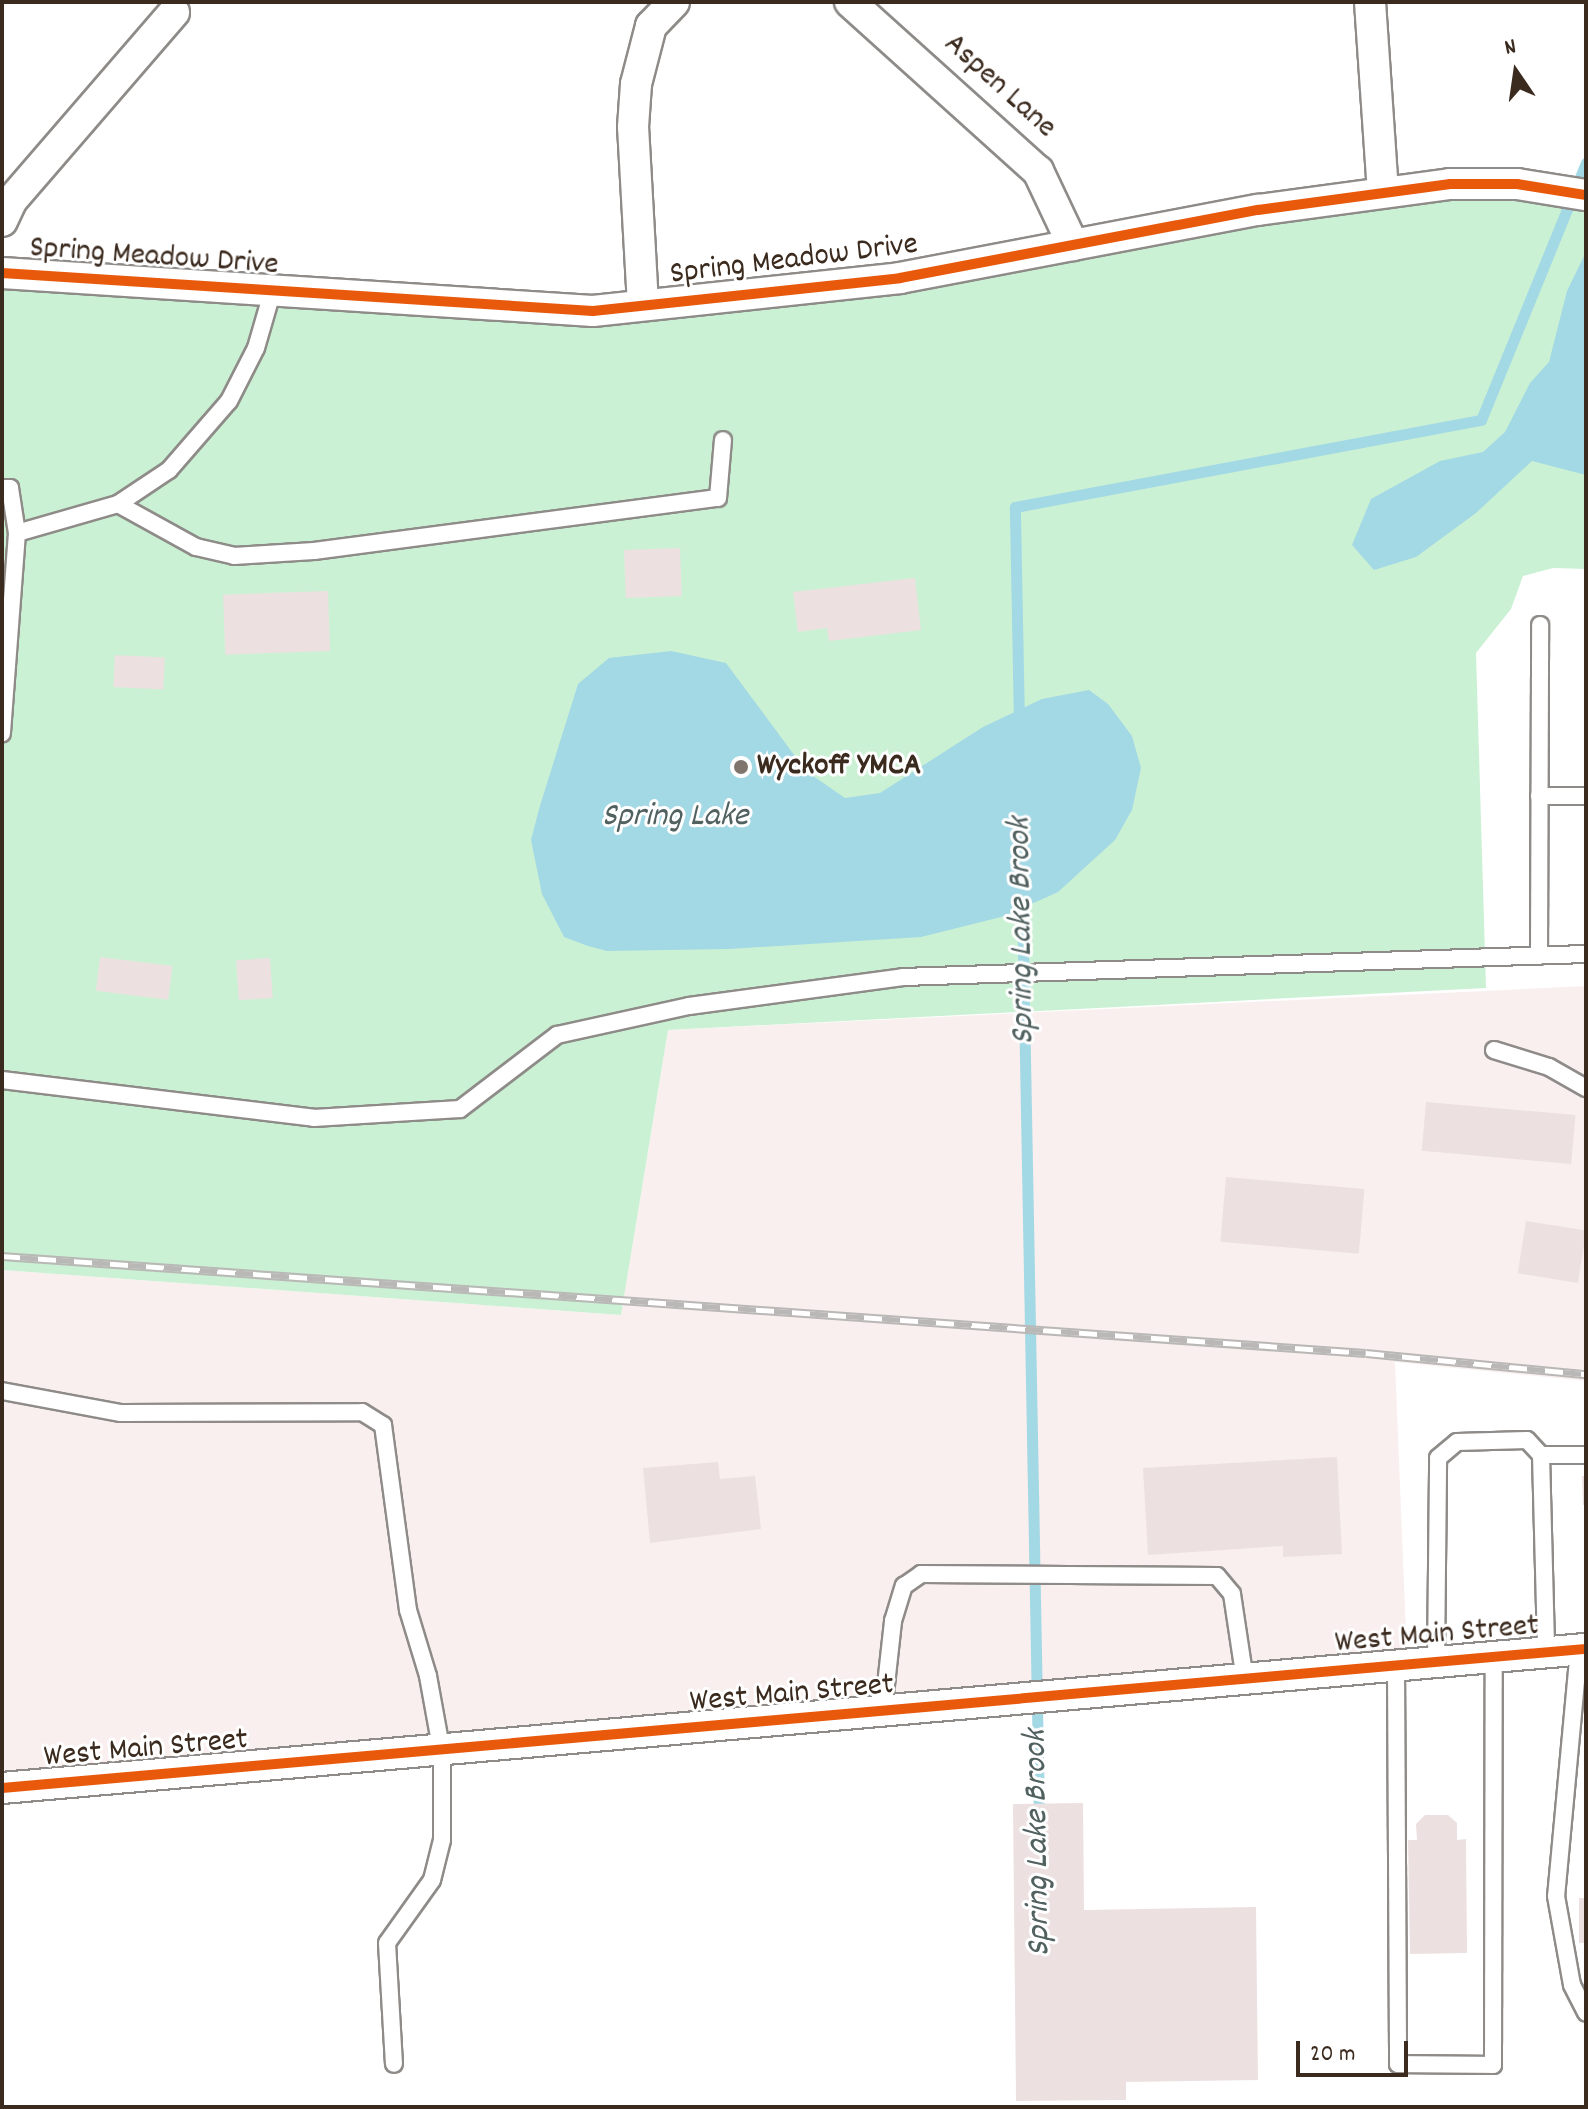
<!DOCTYPE html>
<html>
<head>
<meta charset="utf-8">
<style>
  body { margin:0 }
  #map { position:relative; width:1588px; height:2109px; overflow:hidden; background:#fff; font-family:Dekko,sans-serif }
  div>[style] { position:absolute }
  .built>* { inset:0; background:#f9efee }
  .green>* { inset:0; background:#cbf1d4 }
  .water>* { inset:0; background:#a3d8e5 }
  .stream>* { height:11px; margin:-5.5px; padding:0 5.5px; transform-origin:5.5px; border-radius:5.5px; background:#a3d8e5 }
  .building>* { inset:0; background:#ece1e0; transform-origin:0 0 }
  .roads { filter:drop-shadow(2px 0 #8e8b88) drop-shadow(-2px 0 #8e8b88) drop-shadow(0 2px #8e8b88) drop-shadow(0 -2px #8e8b88) }
  .service>* { height:16px; margin:-8px; padding:0 8px; transform-origin:8px; border-radius:8px; background:#fff }
  .minor>* { height:30px; margin:-15px; padding:0 15px; transform-origin:15px; border-radius:15px; background:#fff }
  .rail>* { height:9px; margin-top:-4.5px; transform-origin:0; background:repeating-linear-gradient(90deg,#fff 0 18px,#b9b8b6 0 36px); box-sizing:border-box; border-block:2px solid #b9b8b6 }
  .cycleway>* { height:10px; margin:-5px; padding:0 5px; transform-origin:5px; border-radius:5px; background:#e8590c }
  .dots>* { width:22px; height:22px; translate:-50% -50%; box-sizing:border-box; border:4px solid #fff; border-radius:50% }
  span { translate:-50% -50%; white-space:nowrap; text-align:center; line-height:1.15; -webkit-text-stroke:6px #fff; paint-order:stroke }
  .street-label { font-size:32px; color:#3b2a1e }
  .poi-label { font-size:32px; color:#3b2a1e; font-weight:700 }
  .left { translate:0 -50%; text-align:left }
  .water-label { font-size:34px; color:#516160; font-style:italic }
  .frame { position:absolute; inset:0; border:4px solid #3b2a1e; pointer-events:none }
  .north { position:absolute; left:1476px; top:32px; width:80px; height:80px; -webkit-text-stroke:6px #fff; paint-order:stroke; rotate:347deg; font-size:22px; font-weight:700; line-height:32px; text-align:center; color:#3b2a1e }
  .north::after { content:''; display:block; margin:auto; width:28px; height:36px; background:#3b2a1e; clip-path:polygon(50% 0,100% 100%,50% 72%,0 100%) }
  .scale { position:absolute; left:1296px; top:2041px; width:112px; height:36px; box-sizing:border-box; border:4px solid #3b2a1e; border-top:0; padding-left:10px; font-size:24px; line-height:28px; white-space:nowrap; color:#3b2a1e; -webkit-text-stroke:6px #fff; paint-order:stroke }
</style>
</head>
<body>
<div id="map">
  <div class="built">
    <i style="clip-path:polygon(1586px 986px,1586px 1381px,1395px 1362px,1407px 1658px,2px 1781px,2px 1270px,621px 1315px,668px 1030px)"></i>
  </div>
  <div class="green">
    <i style="clip-path:polygon(1495px 187px,1586px 209px,1586px 569px,1553px 568px,1523px 576px,1511px 609px,1476px 653px,1486px 988px,668px 1030px,621px 1315px,2px 1270px,2px 276px,639px 316px)"></i>
  </div>
  <div class="water">
    <i style="clip-path:polygon(1586px 252px,1586px 475px,1532px 461px,1476px 513px,1416px 557px,1374px 570px,1352px 545px,1371px 499px,1440px 461px,1483px 452px,1505px 432px,1530px 383px,1549px 362px,1567px 291px)"></i>
    <i style="clip-path:polygon(671px 651px,726px 663px,806px 771px,845px 798px,880px 793px,983px 727px,1042px 699px,1089px 690px,1108px 704px,1132px 736px,1141px 768px,1132px 810px,1115px 840px,1058px 892px,1005px 916px,921px 937px,728px 949px,607px 951px,588px 946px,564px 937px,542px 894px,531px 840px,539px 809px,578px 684px,609px 658px)"></i>
  </div>
  <div class="stream">
    <i style="left:1019px;top:723px;width:216px;rotate:-91.1deg"></i>
    <i style="left:1015px;top:507px;width:474px;rotate:-10.6deg"></i>
    <i style="left:1481px;top:420px;width:278px;rotate:-67.8deg"></i>
    <i style="left:1022px;top:896px;width:922px;rotate:88.94deg"></i>
  </div>
  <div class="building">
    <i style="left:680px;top:548px;width:48px;height:56px;rotate:88deg"></i>
    <i style="clip-path:polygon(915px 578px,921px 630px,829px 641px,827px 628px,798px 632px,793px 592px)"></i>
    <i style="left:328px;top:591px;width:60px;height:105px;rotate:88deg"></i>
    <i style="left:115px;top:655px;width:50px;height:32px;rotate:3deg"></i>
    <i style="left:100px;top:957px;width:73px;height:34px;rotate:7deg"></i>
    <i style="left:270px;top:958px;width:40px;height:34px;rotate:86deg"></i>
    <i style="left:1426px;top:1102px;width:150px;height:49px;rotate:5deg"></i>
    <i style="left:1226px;top:1177px;width:139px;height:65px;rotate:5deg"></i>
    <i style="left:1526px;top:1221px;width:61px;height:53px;rotate:9deg"></i>
    <i style="clip-path:polygon(1337px 1457px,1342px 1554px,1283px 1557px,1283px 1546px,1148px 1555px,1143px 1468px)"></i>
    <i style="clip-path:polygon(718px 1462px,720px 1479px,755px 1476px,761px 1529px,650px 1543px,643px 1468px)"></i>
    <i style="clip-path:polygon(1582px 1476px,1586px 1476px,1586px 1505px,1583px 1505px)"></i>
    <i style="clip-path:polygon(1083px 1803px,1084px 1910px,1256px 1907px,1258px 2080px,1126px 2082px,1126px 2100px,1016px 2101px,1013px 1804px)"></i>
    <i style="clip-path:polygon(1425px 1815px,1448px 1815px,1457px 1823px,1457px 1840px,1466px 1839px,1467px 1953px,1410px 1954px,1408px 1840px,1417px 1840px,1416px 1824px)"></i>
    <i style="left:1579px;top:1898px;width:7px;height:45px"></i>
  </div>
  <div class="roads">
    <div class="service">
      <i style="left:2px;top:488px;width:8px"></i>
      <i style="left:10px;top:488px;width:46px;rotate:81.2deg"></i>
      <i style="left:17px;top:533px;width:201px;rotate:94.3deg"></i>
      <i style="left:118px;top:504px;width:89px;rotate:28.9deg"></i>
      <i style="left:196px;top:547px;width:39px;rotate:13deg"></i>
      <i style="left:234px;top:556px;width:80px;rotate:-3.6deg"></i>
      <i style="left:314px;top:551px;width:407px;rotate:-7.5deg"></i>
      <i style="left:718px;top:498px;width:58px;rotate:-85.1deg"></i>
      <i style="left:17px;top:533px;width:105px;rotate:-16deg"></i>
      <i style="left:118px;top:504px;width:61px;rotate:-33.7deg"></i>
      <i style="left:169px;top:470px;width:91px;rotate:-49deg"></i>
      <i style="left:229px;top:401px;width:59px;rotate:-63deg"></i>
      <i style="left:256px;top:348px;width:57px;rotate:-73.8deg"></i>
      <i style="left:1539px;top:796px;width:47px"></i>
      <i style="left:1539px;top:956px;width:331px;rotate:-89.8deg"></i>
      <i style="left:1494px;top:1050px;width:58px;rotate:17.2deg"></i>
      <i style="left:1549px;top:1067px;width:43px;rotate:29.6deg"></i>
      <i style="left:2px;top:1080px;width:314px;rotate:6.9deg"></i>
      <i style="left:314px;top:1118px;width:146px;rotate:-3.5deg"></i>
      <i style="left:460px;top:1109px;width:122px;rotate:-37.3deg"></i>
      <i style="left:557px;top:1035px;width:135px;rotate:-12.4deg"></i>
      <i style="left:689px;top:1006px;width:216px;rotate:-7.7deg"></i>
      <i style="left:903px;top:977px;width:683px;rotate:-1.93deg"></i>
      <i style="left:2px;top:1391px;width:121px;rotate:10.5deg"></i>
      <i style="left:121px;top:1413px;width:241px;rotate:-0.2deg"></i>
      <i style="left:362px;top:1412px;width:25px;rotate:32deg"></i>
      <i style="left:383px;top:1425px;width:187px;rotate:82.3deg"></i>
      <i style="left:408px;top:1610px;width:69px;rotate:73.1deg"></i>
      <i style="left:428px;top:1676px;width:78px;rotate:79.7deg"></i>
      <i style="left:442px;top:1753px;width:87px;rotate:90deg"></i>
      <i style="left:442px;top:1840px;width:41px;rotate:104deg"></i>
      <i style="left:432px;top:1880px;width:77px;rotate:125.5deg"></i>
      <i style="left:387px;top:1943px;width:121px;rotate:86.7deg"></i>
      <i style="left:1541px;top:1455px;width:45px"></i>
      <i style="left:1579px;top:1649px;width:248px;rotate:95.3deg"></i>
      <i style="left:1556px;top:1896px;width:90px;rotate:79.8deg"></i>
      <i style="left:1572px;top:1985px;width:31px;rotate:63deg"></i>
      <i style="left:1436px;top:1662px;width:204px;rotate:-89.4deg"></i>
      <i style="left:1438px;top:1458px;width:25px;rotate:-40deg"></i>
      <i style="left:1457px;top:1442px;width:70px;rotate:-1.6deg"></i>
      <i style="left:1527px;top:1440px;width:21px;rotate:47deg"></i>
      <i style="left:1541px;top:1455px;width:197px;rotate:88.5deg"></i>
      <i style="left:1396px;top:1666px;width:398px;rotate:89.7deg"></i>
      <i style="left:1398px;top:2064px;width:95px;rotate:0.6deg"></i>
      <i style="left:1493px;top:2065px;width:408px;rotate:-89.9deg"></i>
      <i style="left:883px;top:1712px;width:92px;rotate:-83.7deg"></i>
      <i style="left:893px;top:1621px;width:37px;rotate:-73deg"></i>
      <i style="left:904px;top:1586px;width:21px;rotate:-35deg"></i>
      <i style="left:921px;top:1574px;width:296px;rotate:0.4deg"></i>
      <i style="left:1217px;top:1576px;width:23px;rotate:50deg"></i>
      <i style="left:1232px;top:1594px;width:87px;rotate:81.4deg"></i>
    </div>
    <div class="minor">
      <i style="left:850px;top:2px;width:253px;rotate:42deg"></i>
      <i style="left:1038px;top:171px;width:82px;rotate:64.7deg"></i>
      <i style="left:1370px;top:2px;width:190px;rotate:86.1deg"></i>
      <i style="left:2px;top:221px;width:23px;rotate:-65deg"></i>
      <i style="left:12px;top:200px;width:248px;rotate:-49.2deg"></i>
      <i style="left:2px;top:273px;width:592px;rotate:3.68deg"></i>
      <i style="left:593px;top:311px;width:309px;rotate:-6.1deg"></i>
      <i style="left:900px;top:278px;width:364px;rotate:-10.8deg"></i>
      <i style="left:1258px;top:210px;width:194px;rotate:-7.7deg"></i>
      <i style="left:1450px;top:184px;width:67px"></i>
      <i style="left:1517px;top:184px;width:70px;rotate:9.1deg"></i>
      <i style="left:643px;top:305px;width:178px;rotate:-93.2deg"></i>
      <i style="left:633px;top:127px;width:43px;rotate:-86deg"></i>
      <i style="left:636px;top:84px;width:60px;rotate:-75.5deg"></i>
      <i style="left:651px;top:26px;width:33px;rotate:-46deg"></i>
      <i style="left:2px;top:1788px;width:1590px;rotate:-5.02deg"></i>
    </div>
  </div>
  <div class="rail">
    <i style="left:2px;top:1256px;width:1367px;rotate:4.07deg"></i>
    <i style="left:1366px;top:1353px;width:221px;rotate:5.5deg"></i>
  </div>
  <div class="cycleway">
    <i style="left:2px;top:273px;width:592px;rotate:3.68deg"></i>
    <i style="left:593px;top:311px;width:309px;rotate:-6.1deg"></i>
    <i style="left:900px;top:278px;width:364px;rotate:-10.8deg"></i>
    <i style="left:1258px;top:210px;width:194px;rotate:-7.7deg"></i>
    <i style="left:1450px;top:184px;width:67px"></i>
    <i style="left:1517px;top:184px;width:70px;rotate:9.1deg"></i>
    <i style="left:2px;top:1788px;width:1590px;rotate:-5.02deg"></i>
  </div>
  <div class="dots">
    <i style="left:741px;top:767px;background:#80756d"></i>
  </div>
  <div class="street-label">
    <span style="left:999px;top:87px;rotate:42deg">Aspen Lane</span>
    <span style="left:154px;top:258px;rotate:4deg">Spring Meadow Drive</span>
    <span style="left:794px;top:261px;rotate:-7deg">Spring Meadow Drive</span>
    <span style="left:1437px;top:1636px;rotate:-5deg">West Main Street</span>
    <span style="left:792px;top:1695px;rotate:-5deg">West Main Street</span>
    <span style="left:146px;top:1750px;rotate:-5deg">West Main Street</span>
  </div>
  <div class="poi-label">
    <span class="left" style="left:757px;top:767px">Wyckoff YMCA</span>
  </div>
  <div class="water-label">
    <span style="left:675px;top:818px">Spring Lake</span>
    <span style="left:1023px;top:931px;rotate:-91deg">Spring Lake Brook</span>
    <span style="left:1039px;top:1843px;rotate:-91deg">Spring Lake Brook</span>
  </div>
  <div class="frame"></div>
  <div class="north">N</div>
  <div class="scale">20 m</div>
</div>
</body>
</html>
